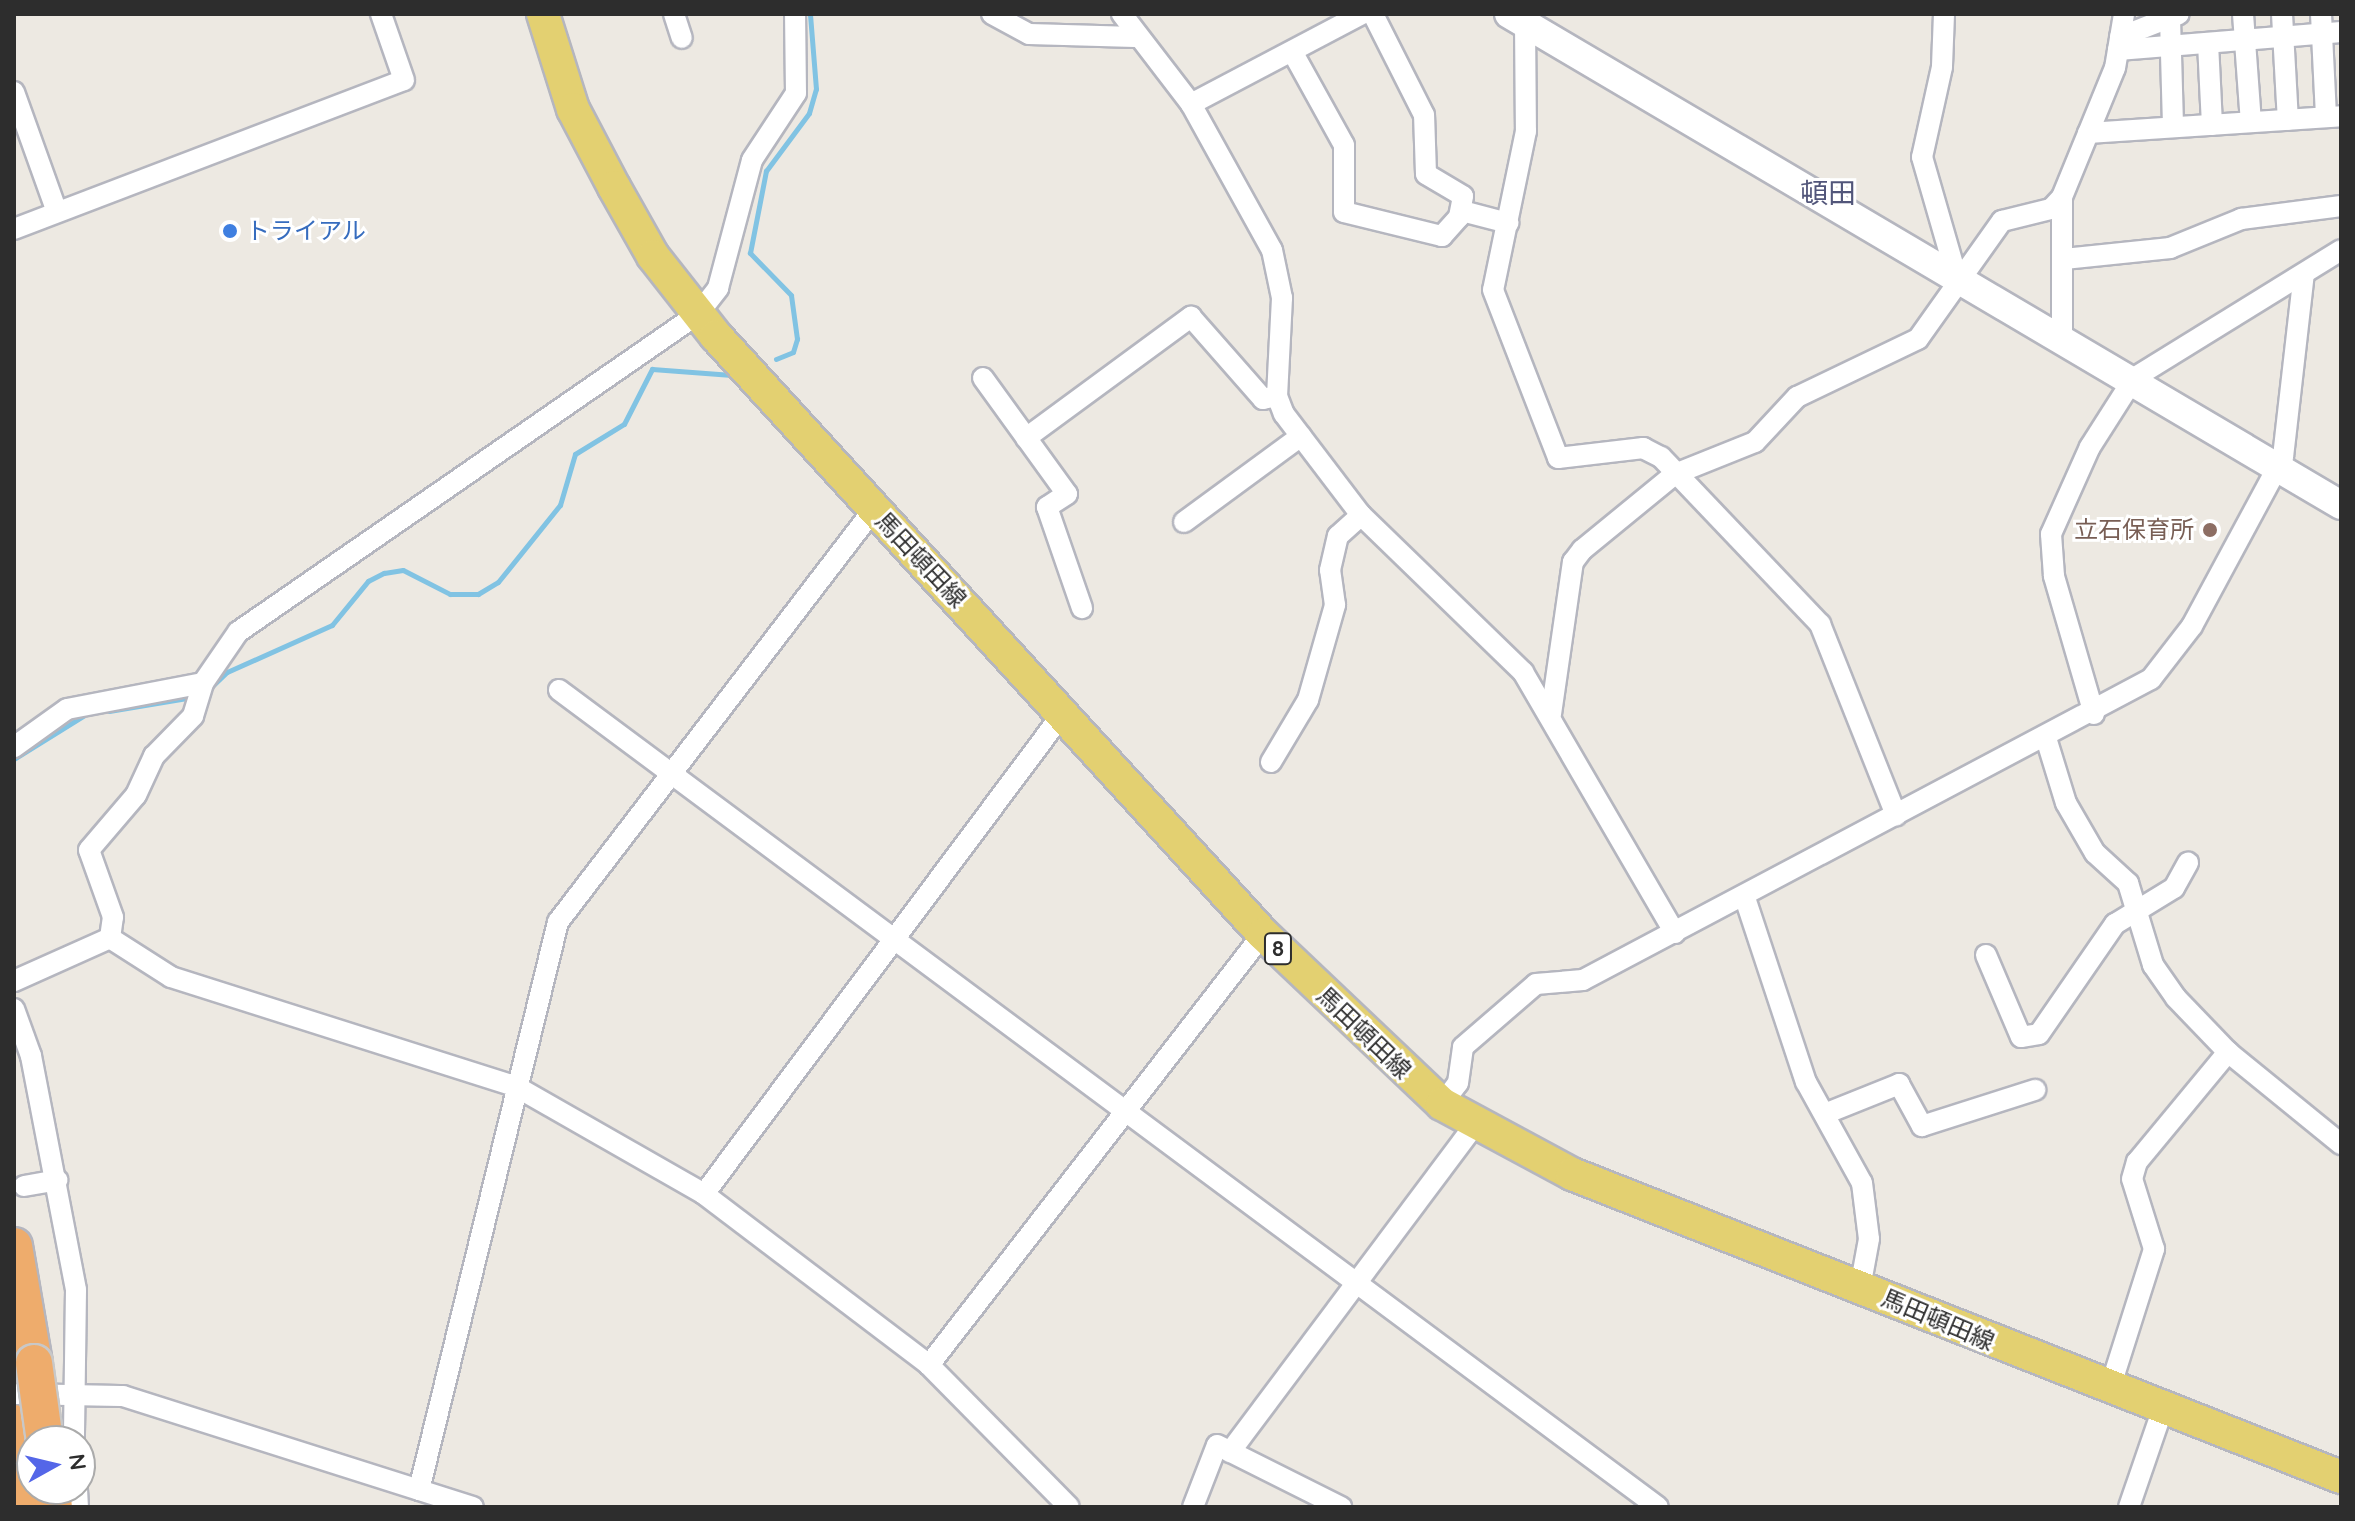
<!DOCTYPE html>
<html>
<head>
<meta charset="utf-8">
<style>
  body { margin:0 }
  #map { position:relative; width:2355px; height:1521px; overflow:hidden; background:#ede9e2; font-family:Quicksand,"Noto Sans JP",sans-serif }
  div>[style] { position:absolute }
  .stream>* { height:5px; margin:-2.5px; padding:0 2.5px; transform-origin:2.5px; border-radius:2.5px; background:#81c3e3 }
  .roads { filter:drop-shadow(2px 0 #b5b6bf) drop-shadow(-2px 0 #b5b6bf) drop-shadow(0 2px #b5b6bf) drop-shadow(0 -2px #b5b6bf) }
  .street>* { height:20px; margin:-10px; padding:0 10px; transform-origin:10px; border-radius:10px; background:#fff }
  .secondary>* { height:28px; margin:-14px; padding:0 14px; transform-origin:14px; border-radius:14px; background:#fff }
  .primary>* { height:32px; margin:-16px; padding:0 16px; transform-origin:16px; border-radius:16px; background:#e3d071 }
  .highway>* { height:36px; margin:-18px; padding:0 18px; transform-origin:18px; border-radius:18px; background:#eeac6c }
  .bridges { filter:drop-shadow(2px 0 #c8c8c8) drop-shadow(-2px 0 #c8c8c8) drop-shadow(0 2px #c8c8c8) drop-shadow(0 -2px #c8c8c8) }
  .highway-bridge>* { height:36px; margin:-18px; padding:0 18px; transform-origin:18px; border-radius:18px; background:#eeac6c }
  .dots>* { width:22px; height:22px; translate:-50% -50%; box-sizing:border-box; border:4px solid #fff; border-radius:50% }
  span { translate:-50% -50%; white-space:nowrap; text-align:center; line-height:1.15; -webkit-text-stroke:6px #fff; paint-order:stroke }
  .shield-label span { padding:2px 6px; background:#fff; border:2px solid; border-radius:6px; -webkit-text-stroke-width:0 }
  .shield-label { font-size:22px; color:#2d2d2d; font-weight:700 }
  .shop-label { font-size:24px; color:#366cbe }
  .left { translate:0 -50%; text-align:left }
  .education-label { font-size:24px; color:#785e54 }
  .right { translate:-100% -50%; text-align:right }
  .street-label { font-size:24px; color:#2d2d2d }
  .quarter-label { font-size:28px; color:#52567a }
  .frame { position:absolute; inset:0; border:16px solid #2d2d2d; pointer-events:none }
  .north { position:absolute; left:16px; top:1425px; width:80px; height:80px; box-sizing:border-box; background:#fff; border:2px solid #ababab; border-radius:50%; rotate:82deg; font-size:22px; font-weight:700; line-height:32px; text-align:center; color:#2d2d2d }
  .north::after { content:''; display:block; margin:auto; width:28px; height:36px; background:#5466e8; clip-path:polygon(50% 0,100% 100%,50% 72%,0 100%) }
</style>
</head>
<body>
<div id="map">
  <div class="stream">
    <i style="left:776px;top:359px;width:18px;rotate:-22deg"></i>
    <i style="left:793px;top:352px;width:14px;rotate:-73deg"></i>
    <i style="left:797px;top:339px;width:44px;rotate:-97.8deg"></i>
    <i style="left:791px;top:295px;width:59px;rotate:-134.3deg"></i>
    <i style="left:750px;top:253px;width:84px;rotate:-79deg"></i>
    <i style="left:766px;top:171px;width:72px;rotate:-53.4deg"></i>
    <i style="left:809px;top:113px;width:25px;rotate:-74deg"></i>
    <i style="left:816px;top:89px;width:75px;rotate:-94.6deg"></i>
    <i style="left:206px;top:692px;width:29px;rotate:-44deg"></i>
    <i style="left:227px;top:672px;width:115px;rotate:-24.1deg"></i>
    <i style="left:332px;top:625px;width:57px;rotate:-50.7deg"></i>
    <i style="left:368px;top:581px;width:18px;rotate:-27deg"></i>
    <i style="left:384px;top:573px;width:19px;rotate:-9deg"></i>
    <i style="left:403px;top:570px;width:53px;rotate:27.1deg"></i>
    <i style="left:450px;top:594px;width:28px"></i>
    <i style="left:478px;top:594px;width:23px;rotate:-31deg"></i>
    <i style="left:498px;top:582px;width:99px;rotate:-51.2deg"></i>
    <i style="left:560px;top:505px;width:53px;rotate:-73.6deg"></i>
    <i style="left:575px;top:454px;width:57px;rotate:-31.5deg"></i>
    <i style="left:624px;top:424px;width:62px;rotate:-63deg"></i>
    <i style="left:652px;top:369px;width:80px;rotate:4.3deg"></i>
    <i style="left:109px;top:711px;width:85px;rotate:-9.5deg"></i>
    <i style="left:14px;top:759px;width:81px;rotate:-31.9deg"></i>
  </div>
  <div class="roads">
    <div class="street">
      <i style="left:674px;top:14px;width:25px;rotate:72deg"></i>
      <i style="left:992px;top:14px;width:42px;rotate:28.4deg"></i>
      <i style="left:1029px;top:34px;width:106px;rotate:1.6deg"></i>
      <i style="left:1122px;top:14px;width:113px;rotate:52.5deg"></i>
      <i style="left:1191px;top:104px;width:167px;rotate:61deg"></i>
      <i style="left:1272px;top:250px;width:49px;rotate:78.2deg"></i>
      <i style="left:1282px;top:298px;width:98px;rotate:92.9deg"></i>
      <i style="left:1277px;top:396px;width:19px;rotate:69deg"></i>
      <i style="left:1284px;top:414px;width:127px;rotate:52.7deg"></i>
      <i style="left:1361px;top:515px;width:226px;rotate:44.1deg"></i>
      <i style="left:1523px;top:672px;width:302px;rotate:59.8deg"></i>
      <i style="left:1944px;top:14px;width:53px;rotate:92.2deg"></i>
      <i style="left:1942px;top:67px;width:92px;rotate:102.5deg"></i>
      <i style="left:1922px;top:157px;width:126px;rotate:73.9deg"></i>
      <i style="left:2243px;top:14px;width:108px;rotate:85.8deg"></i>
      <i style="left:2282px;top:14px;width:106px;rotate:86.8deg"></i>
      <i style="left:2321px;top:14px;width:103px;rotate:87.2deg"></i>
      <i style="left:2170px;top:18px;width:109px;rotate:88.4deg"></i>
      <i style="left:1525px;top:23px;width:108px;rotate:89.5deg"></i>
      <i style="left:1526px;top:131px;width:162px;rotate:101.7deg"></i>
      <i style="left:1493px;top:290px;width:180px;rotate:68.8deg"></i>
      <i style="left:1558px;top:458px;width:86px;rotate:-6.7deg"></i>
      <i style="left:1643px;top:448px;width:20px;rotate:27deg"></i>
      <i style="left:1661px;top:457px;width:231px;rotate:46.4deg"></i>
      <i style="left:1820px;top:624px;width:206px;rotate:68.3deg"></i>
      <i style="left:2120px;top:37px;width:63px;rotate:-21.3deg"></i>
      <i style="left:2208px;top:43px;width:82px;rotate:87.2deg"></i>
      <i style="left:2118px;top:50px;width:224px;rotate:-4.6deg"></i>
      <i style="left:1293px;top:53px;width:105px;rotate:61deg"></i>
      <i style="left:1344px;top:145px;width:67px;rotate:90deg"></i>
      <i style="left:1344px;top:212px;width:101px;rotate:13.8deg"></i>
      <i style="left:1442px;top:236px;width:25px;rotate:-48deg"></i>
      <i style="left:1459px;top:217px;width:21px;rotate:-79deg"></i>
      <i style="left:1463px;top:196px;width:43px;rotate:-149.3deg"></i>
      <i style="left:1426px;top:174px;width:59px;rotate:-91.9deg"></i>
      <i style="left:1424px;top:115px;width:113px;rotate:-116.8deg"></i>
      <i style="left:14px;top:92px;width:127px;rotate:70.3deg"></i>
      <i style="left:1191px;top:104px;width:193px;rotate:-27.8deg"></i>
      <i style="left:2088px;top:133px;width:254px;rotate:-3.8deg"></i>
      <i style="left:1462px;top:211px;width:48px;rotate:14.6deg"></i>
      <i style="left:14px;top:229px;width:417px;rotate:-20.9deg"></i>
      <i style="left:404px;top:80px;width:70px;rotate:-109.2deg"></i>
      <i style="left:2064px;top:259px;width:107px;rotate:-5.9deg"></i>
      <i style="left:2170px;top:248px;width:77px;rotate:-22.2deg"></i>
      <i style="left:2241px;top:219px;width:101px;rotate:-7.4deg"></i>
      <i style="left:2062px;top:335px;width:138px;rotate:-90deg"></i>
      <i style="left:2062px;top:197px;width:139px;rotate:-67.7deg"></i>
      <i style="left:2115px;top:68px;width:55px;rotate:-80.5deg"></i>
      <i style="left:983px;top:378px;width:143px;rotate:54.1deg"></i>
      <i style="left:1067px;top:494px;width:24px;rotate:147deg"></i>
      <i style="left:1047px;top:507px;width:107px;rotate:70.9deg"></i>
      <i style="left:1026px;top:438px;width:205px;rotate:-36.3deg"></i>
      <i style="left:1191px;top:317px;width:109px;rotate:48.7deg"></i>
      <i style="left:1263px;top:399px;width:14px;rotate:-12deg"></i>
      <i style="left:1184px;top:522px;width:145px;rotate:-36.3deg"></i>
      <i style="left:559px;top:690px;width:1369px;rotate:36.63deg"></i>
      <i style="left:1551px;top:714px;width:154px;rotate:-81.8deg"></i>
      <i style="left:1573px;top:562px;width:15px;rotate:-53deg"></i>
      <i style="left:1582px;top:550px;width:120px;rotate:-39.3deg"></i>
      <i style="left:1675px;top:474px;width:86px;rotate:-21.8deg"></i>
      <i style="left:1755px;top:442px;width:62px;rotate:-47deg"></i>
      <i style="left:1797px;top:397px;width:134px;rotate:-25.6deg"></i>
      <i style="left:1918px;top:339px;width:145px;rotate:-54.6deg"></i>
      <i style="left:2002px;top:221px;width:50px;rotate:-13.8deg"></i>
      <i style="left:2051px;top:209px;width:16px;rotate:-47deg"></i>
      <i style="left:2094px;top:714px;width:144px;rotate:-106.2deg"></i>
      <i style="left:2054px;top:576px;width:42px;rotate:-94.1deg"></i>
      <i style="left:2051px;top:534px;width:95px;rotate:-65.9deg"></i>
      <i style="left:2090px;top:447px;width:82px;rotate:-57.5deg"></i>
      <i style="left:2134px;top:378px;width:243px;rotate:-31.7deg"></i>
      <i style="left:2046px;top:738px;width:68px;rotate:72.9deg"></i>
      <i style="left:2066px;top:803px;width:58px;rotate:59.9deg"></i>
      <i style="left:2095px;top:853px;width:45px;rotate:42.3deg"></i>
      <i style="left:2128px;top:883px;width:86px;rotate:73deg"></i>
      <i style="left:2153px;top:965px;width:40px;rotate:55.1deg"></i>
      <i style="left:2176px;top:998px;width:75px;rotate:46.1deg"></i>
      <i style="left:2228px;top:1052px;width:146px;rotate:39.2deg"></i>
      <i style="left:14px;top:747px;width:65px;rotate:-35.6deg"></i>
      <i style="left:67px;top:709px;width:138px;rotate:-10.8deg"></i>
      <i style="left:1271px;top:762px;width:72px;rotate:-59.2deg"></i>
      <i style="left:1308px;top:700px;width:99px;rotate:-74.1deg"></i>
      <i style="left:1335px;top:605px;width:35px;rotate:-98deg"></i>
      <i style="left:1330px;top:570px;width:35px;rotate:-77deg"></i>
      <i style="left:1338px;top:536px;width:31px;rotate:-42deg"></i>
      <i style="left:1745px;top:898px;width:194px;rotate:71.7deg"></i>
      <i style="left:1806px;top:1082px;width:115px;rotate:61deg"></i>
      <i style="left:1862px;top:1183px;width:56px;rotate:82.9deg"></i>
      <i style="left:1869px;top:1239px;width:50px;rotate:100.4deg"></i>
      <i style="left:110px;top:938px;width:21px;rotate:-82deg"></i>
      <i style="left:113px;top:917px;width:71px;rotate:-109.7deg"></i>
      <i style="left:89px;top:850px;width:72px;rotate:-49.5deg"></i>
      <i style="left:136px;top:795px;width:43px;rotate:-65.2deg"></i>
      <i style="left:154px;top:756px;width:56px;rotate:-45.7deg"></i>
      <i style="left:193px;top:716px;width:34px;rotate:-73deg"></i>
      <i style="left:203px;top:683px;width:62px;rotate:-55.5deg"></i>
      <i style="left:238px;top:632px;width:559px;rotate:-34.66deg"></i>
      <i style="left:698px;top:314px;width:33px;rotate:-52deg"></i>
      <i style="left:718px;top:288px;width:132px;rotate:-75.1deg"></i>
      <i style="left:752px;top:160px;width:80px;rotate:-56.7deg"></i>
      <i style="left:796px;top:93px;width:79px;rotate:-90.7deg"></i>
      <i style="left:110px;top:938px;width:72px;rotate:32.6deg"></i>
      <i style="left:171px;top:977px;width:361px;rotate:17.6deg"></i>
      <i style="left:515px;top:1086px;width:218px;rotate:29.7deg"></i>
      <i style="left:704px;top:1194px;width:283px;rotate:37.2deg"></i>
      <i style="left:929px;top:1365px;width:199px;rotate:45.4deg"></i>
      <i style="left:1986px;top:955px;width:89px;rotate:66.9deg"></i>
      <i style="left:2021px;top:1037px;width:18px;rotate:-9deg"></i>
      <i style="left:2039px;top:1034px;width:134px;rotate:-55.4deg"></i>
      <i style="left:2115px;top:924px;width:69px;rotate:-31.4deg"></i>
      <i style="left:2174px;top:888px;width:29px;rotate:-61deg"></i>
      <i style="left:14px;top:981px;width:105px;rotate:-24.1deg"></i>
      <i style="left:14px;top:1009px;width:50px;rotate:70.1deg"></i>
      <i style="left:31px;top:1056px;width:238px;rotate:79.1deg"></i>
      <i style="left:76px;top:1290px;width:151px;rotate:90.8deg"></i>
      <i style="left:1442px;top:1104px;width:26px;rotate:-53deg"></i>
      <i style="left:1458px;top:1083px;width:36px;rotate:-82deg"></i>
      <i style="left:1463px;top:1047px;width:96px;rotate:-40.8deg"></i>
      <i style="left:1536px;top:984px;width:47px;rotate:-4.9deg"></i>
      <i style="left:1583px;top:980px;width:643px;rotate:-27.92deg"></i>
      <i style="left:2151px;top:679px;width:67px;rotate:-52.3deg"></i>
      <i style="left:2192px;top:626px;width:192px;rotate:-61.7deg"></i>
      <i style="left:2283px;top:457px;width:184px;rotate:-83.5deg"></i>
      <i style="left:1827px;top:1113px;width:78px;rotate:-21.9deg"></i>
      <i style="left:1899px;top:1084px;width:48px;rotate:61.3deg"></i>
      <i style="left:1922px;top:1126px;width:119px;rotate:-17.7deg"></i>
      <i style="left:24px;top:1186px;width:34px;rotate:-10deg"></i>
      <i style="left:704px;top:1194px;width:600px;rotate:-53.26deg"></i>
      <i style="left:929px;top:1365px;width:545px;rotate:-52.23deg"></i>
      <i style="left:2110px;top:1388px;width:146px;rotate:-72.4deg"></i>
      <i style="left:2154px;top:1249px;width:73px;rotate:-107.4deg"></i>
      <i style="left:2132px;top:1179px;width:18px;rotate:-74deg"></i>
      <i style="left:2137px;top:1162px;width:143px;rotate:-50.4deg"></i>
      <i style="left:14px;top:1394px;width:109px;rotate:1.1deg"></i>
      <i style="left:123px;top:1396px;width:367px;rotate:17.6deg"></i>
      <i style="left:1230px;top:1452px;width:409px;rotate:-53.2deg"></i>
      <i style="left:77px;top:1489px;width:18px;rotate:87deg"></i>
      <i style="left:419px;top:1490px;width:585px;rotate:-76.25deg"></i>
      <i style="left:558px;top:922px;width:520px;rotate:-52.58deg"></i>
      <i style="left:1193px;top:1507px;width:66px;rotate:-68.8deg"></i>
      <i style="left:1217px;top:1445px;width:139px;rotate:26.6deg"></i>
      <i style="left:2129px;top:1507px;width:105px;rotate:-71deg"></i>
    </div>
    <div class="secondary">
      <i style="left:1509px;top:14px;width:966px;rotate:30.55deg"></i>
    </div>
    <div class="primary">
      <i style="left:543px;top:14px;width:100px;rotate:72.5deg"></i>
      <i style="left:573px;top:109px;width:88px;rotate:62.3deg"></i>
      <i style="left:614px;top:187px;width:79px;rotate:60.5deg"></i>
      <i style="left:653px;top:256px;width:102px;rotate:51.8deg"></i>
      <i style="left:716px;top:336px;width:810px;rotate:47.55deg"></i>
      <i style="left:1263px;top:934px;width:247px;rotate:43.5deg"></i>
      <i style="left:1442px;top:1104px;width:148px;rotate:28.3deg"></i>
      <i style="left:1572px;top:1174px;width:827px;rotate:21.51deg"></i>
    </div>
    <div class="highway">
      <i style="left:14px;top:1246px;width:119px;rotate:80.3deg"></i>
      <i style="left:14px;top:1423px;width:85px;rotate:81.9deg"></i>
      <i style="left:52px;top:1489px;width:18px;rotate:84deg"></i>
    </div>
  </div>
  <div class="bridges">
    <div class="highway-bridge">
      <i style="left:34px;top:1363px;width:79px;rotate:82deg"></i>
    </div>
  </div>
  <div class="dots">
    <i style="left:230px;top:231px;background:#3f7fe0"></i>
    <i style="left:2210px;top:530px;background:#8d6e63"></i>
  </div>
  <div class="shield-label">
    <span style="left:1278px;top:949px">8</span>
  </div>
  <div class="shop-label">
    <span class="left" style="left:246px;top:231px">トライアル</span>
  </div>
  <div class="education-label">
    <span class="right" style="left:2194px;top:530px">立石保育所</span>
  </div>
  <div class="street-label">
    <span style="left:921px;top:560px;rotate:47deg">馬田頓田線</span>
    <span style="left:1364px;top:1033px;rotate:44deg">馬田頓田線</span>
    <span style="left:1938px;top:1320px;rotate:23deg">馬田頓田線</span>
  </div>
  <div class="quarter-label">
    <span style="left:1828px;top:193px">頓田</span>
  </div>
  <div class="frame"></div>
  <div class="north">N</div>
</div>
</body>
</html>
